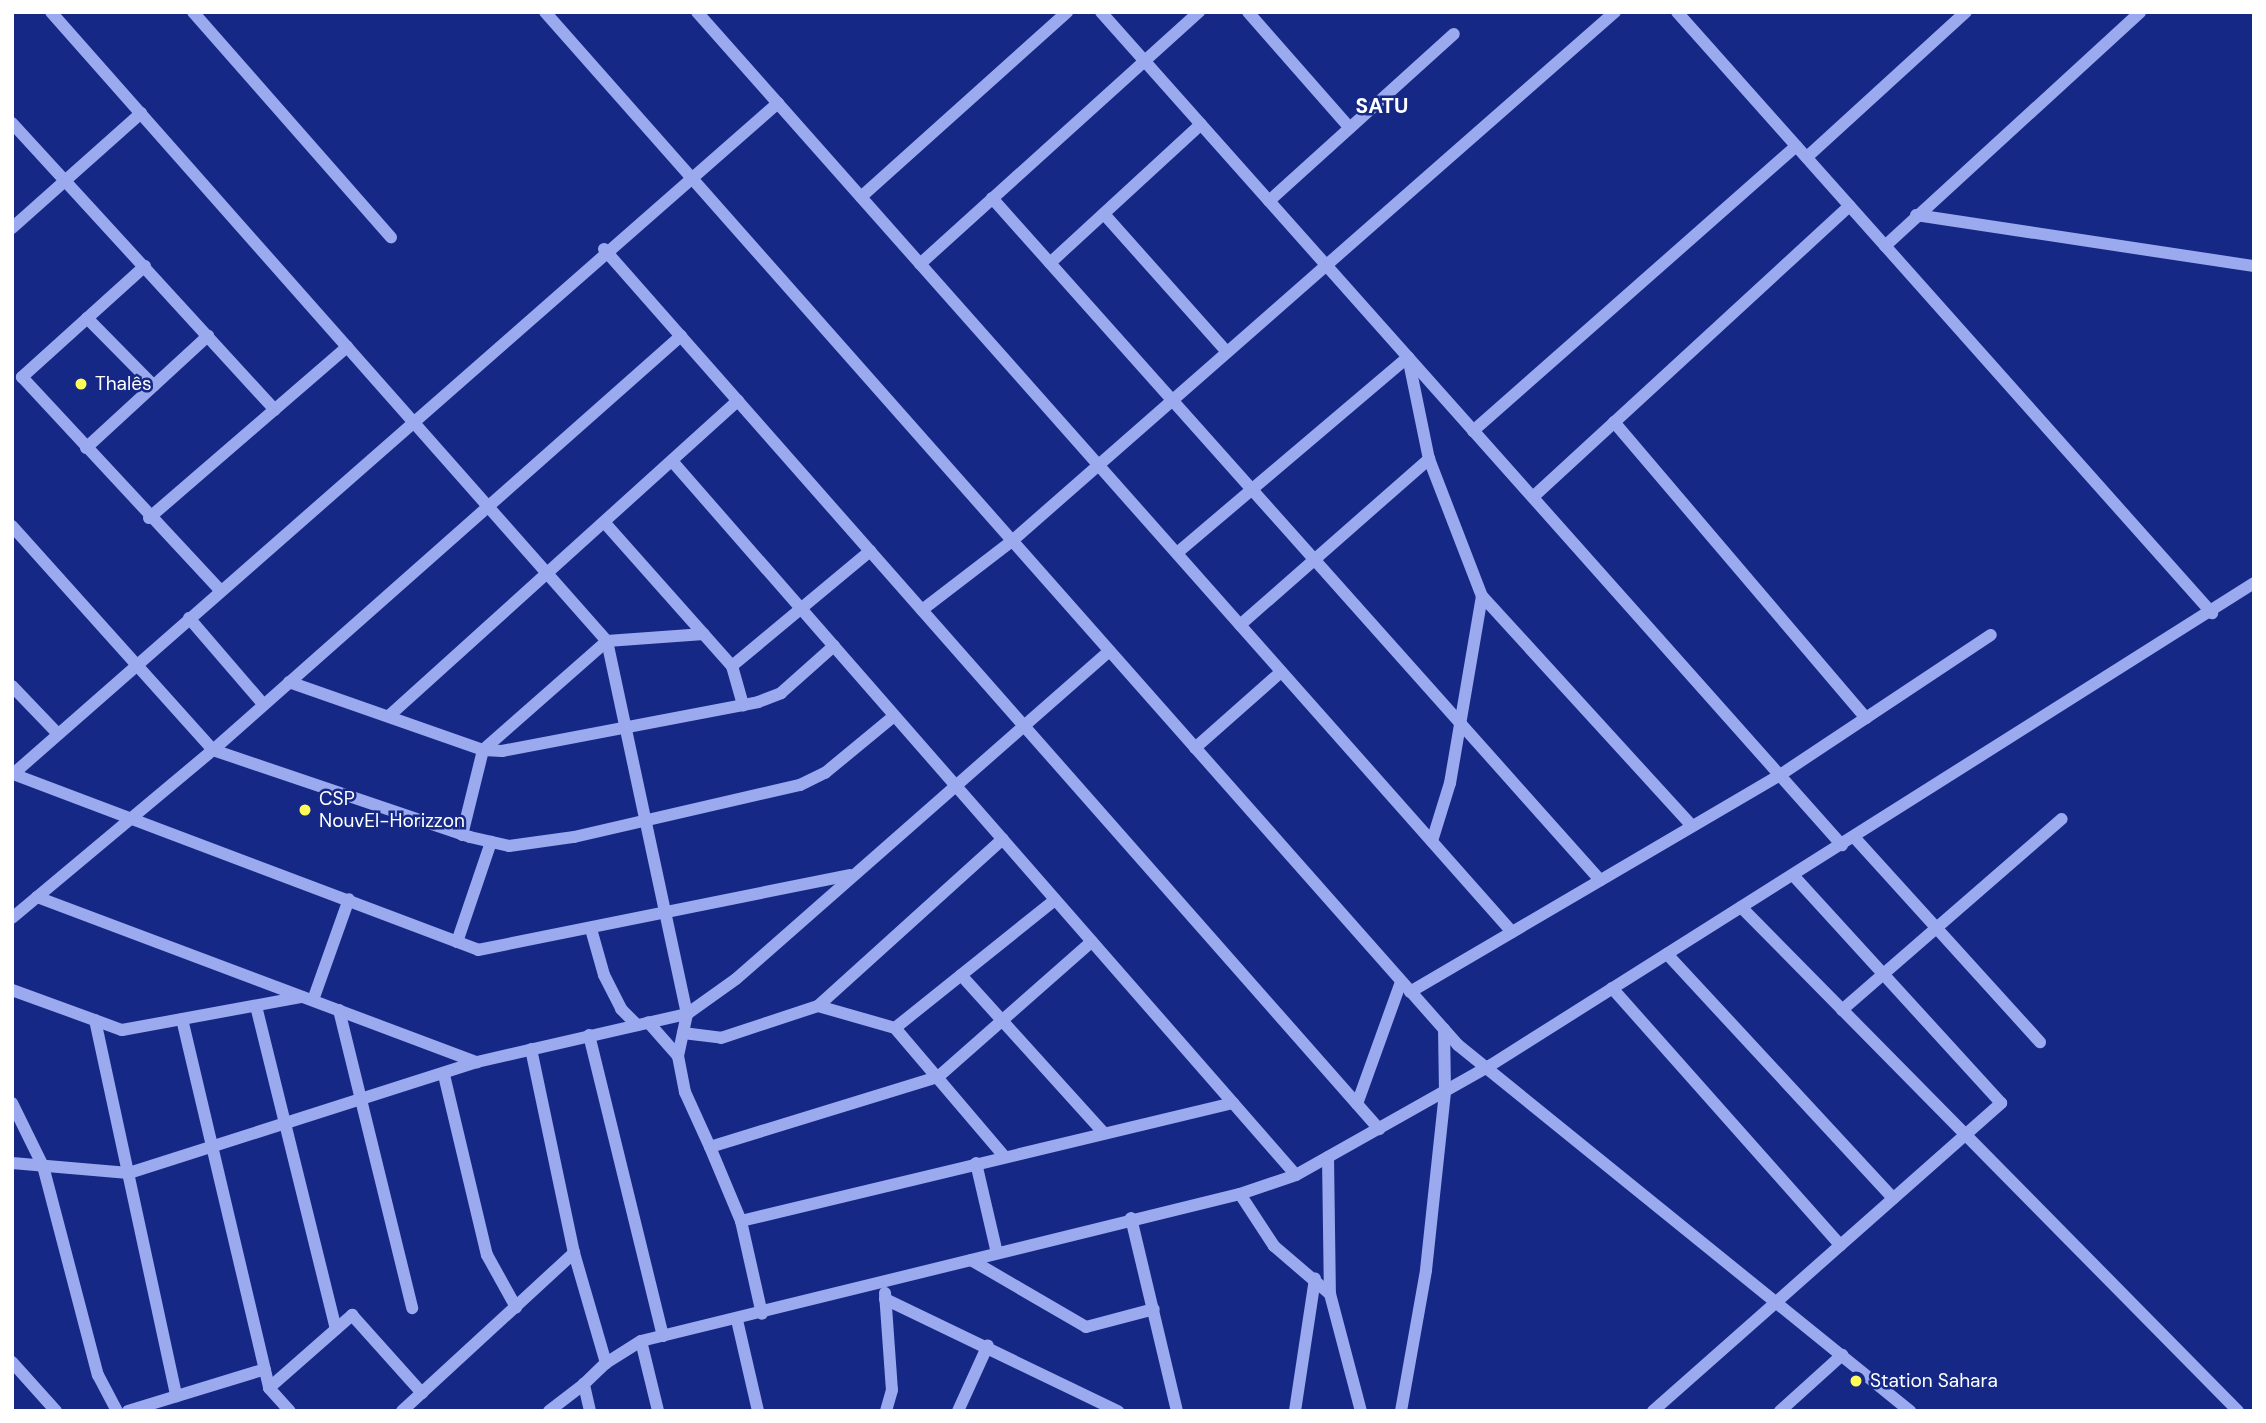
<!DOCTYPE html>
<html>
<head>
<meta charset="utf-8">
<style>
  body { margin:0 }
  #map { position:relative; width:2266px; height:1423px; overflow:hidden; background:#162886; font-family:"DM Sans",sans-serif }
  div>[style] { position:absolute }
  .minor>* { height:12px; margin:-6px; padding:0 6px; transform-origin:6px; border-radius:6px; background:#9baaee }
  .dots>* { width:19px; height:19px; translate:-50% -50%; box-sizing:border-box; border:4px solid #162886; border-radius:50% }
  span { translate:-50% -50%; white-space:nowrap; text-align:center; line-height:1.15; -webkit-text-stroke:5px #162886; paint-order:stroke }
  .poi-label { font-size:19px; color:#fff }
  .left { translate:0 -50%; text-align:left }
  .neighbourhood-label { font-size:21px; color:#fff; font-weight:700 }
  .frame { position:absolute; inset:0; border:14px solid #fff; pointer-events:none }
</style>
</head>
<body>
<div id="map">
  <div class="minor">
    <i style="left:51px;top:12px;width:840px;rotate:48.53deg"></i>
    <i style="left:607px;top:641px;width:381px;rotate:77.9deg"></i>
    <i style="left:687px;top:1014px;width:43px;rotate:102.1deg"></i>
    <i style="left:678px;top:1056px;width:45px;rotate:-131.4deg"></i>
    <i style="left:193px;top:12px;width:300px;rotate:48.7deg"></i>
    <i style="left:545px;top:12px;width:1379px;rotate:48.53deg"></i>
    <i style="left:1458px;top:1045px;width:582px;rotate:39deg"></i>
    <i style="left:697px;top:12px;width:1229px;rotate:48.46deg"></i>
    <i style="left:1101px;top:12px;width:1115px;rotate:48.35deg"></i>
    <i style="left:1248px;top:12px;width:154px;rotate:48.7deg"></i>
    <i style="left:1677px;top:12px;width:805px;rotate:48.33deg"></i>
    <i style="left:12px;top:123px;width:389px;rotate:47.5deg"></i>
    <i style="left:1807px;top:157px;width:215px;rotate:-42.4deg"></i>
    <i style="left:861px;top:197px;width:277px;rotate:-41.9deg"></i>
    <i style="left:992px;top:198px;width:914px;rotate:48.28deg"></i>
    <i style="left:1269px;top:201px;width:249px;rotate:-42.1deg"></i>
    <i style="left:1104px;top:214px;width:185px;rotate:48.3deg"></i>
    <i style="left:1916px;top:215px;width:342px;rotate:8.6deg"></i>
    <i style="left:12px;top:228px;width:173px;rotate:-41.7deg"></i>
    <i style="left:1885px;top:246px;width:346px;rotate:-42.5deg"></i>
    <i style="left:604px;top:249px;width:1173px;rotate:48.63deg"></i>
    <i style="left:1050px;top:263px;width:205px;rotate:-42.6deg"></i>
    <i style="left:920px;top:264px;width:376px;rotate:-42.1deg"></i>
    <i style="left:145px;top:266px;width:166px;rotate:137.9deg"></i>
    <i style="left:22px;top:377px;width:291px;rotate:47.1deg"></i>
    <i style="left:87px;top:318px;width:95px;rotate:45.4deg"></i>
    <i style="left:1614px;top:422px;width:389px;rotate:49.6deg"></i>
    <i style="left:1473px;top:431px;width:431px;rotate:-41.4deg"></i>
    <i style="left:86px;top:448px;width:166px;rotate:-42.6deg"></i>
    <i style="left:672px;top:461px;width:948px;rotate:48.85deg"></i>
    <i style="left:1533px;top:497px;width:430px;rotate:-42.6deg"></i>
    <i style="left:149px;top:518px;width:262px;rotate:-40.8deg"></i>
    <i style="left:604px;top:522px;width:193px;rotate:48.4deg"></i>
    <i style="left:732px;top:666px;width:41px;rotate:74.2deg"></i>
    <i style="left:12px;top:526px;width:301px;rotate:48.1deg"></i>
    <i style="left:213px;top:750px;width:271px;rotate:18.7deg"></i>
    <i style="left:470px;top:837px;width:40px;rotate:13deg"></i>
    <i style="left:509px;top:846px;width:66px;rotate:-7.9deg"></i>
    <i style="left:574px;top:837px;width:232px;rotate:-13deg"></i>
    <i style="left:800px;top:785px;width:28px;rotate:-26deg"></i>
    <i style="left:825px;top:773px;width:89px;rotate:-39.6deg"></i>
    <i style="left:1177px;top:553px;width:303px;rotate:-40.3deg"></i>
    <i style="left:1408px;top:357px;width:104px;rotate:78.4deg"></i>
    <i style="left:1429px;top:459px;width:147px;rotate:68.9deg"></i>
    <i style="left:1482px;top:596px;width:190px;rotate:99.7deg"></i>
    <i style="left:1450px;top:783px;width:61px;rotate:107.2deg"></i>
    <i style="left:1482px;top:596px;width:311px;rotate:47.6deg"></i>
    <i style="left:922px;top:610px;width:113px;rotate:-37.5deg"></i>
    <i style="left:1012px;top:541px;width:802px;rotate:-41.26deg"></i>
    <i style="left:189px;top:618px;width:113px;rotate:49.3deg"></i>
    <i style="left:1240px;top:625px;width:252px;rotate:-41.3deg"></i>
    <i style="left:732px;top:666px;width:180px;rotate:-39.8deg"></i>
    <i style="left:289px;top:682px;width:206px;rotate:19.3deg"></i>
    <i style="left:483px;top:750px;width:19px;rotate:3deg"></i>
    <i style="left:502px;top:751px;width:261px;rotate:-10.8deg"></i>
    <i style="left:758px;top:702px;width:25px;rotate:-21deg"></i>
    <i style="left:781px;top:693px;width:71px;rotate:-41.6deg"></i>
    <i style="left:12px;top:686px;width:66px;rotate:46.2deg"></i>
    <i style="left:390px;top:715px;width:469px;rotate:-42.1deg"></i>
    <i style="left:1195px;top:748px;width:115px;rotate:-41.5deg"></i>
    <i style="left:13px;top:774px;width:497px;rotate:20.7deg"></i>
    <i style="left:478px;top:950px;width:379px;rotate:-11.4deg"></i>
    <i style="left:12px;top:775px;width:1019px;rotate:-41.26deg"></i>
    <i style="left:462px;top:835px;width:88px;rotate:-76.1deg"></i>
    <i style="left:483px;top:750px;width:165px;rotate:-41.3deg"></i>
    <i style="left:607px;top:641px;width:97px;rotate:-4.1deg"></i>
    <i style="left:1854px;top:837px;width:277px;rotate:47.8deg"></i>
    <i style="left:37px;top:897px;width:470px;rotate:20.6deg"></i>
    <i style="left:1741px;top:907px;width:708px;rotate:45.4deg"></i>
    <i style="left:12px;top:918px;width:262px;rotate:-39.9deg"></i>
    <i style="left:213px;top:750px;width:625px;rotate:-41.5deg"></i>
    <i style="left:591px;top:929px;width:48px;rotate:74.2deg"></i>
    <i style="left:604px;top:975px;width:38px;rotate:63deg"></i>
    <i style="left:621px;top:1009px;width:23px;rotate:45deg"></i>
    <i style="left:457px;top:942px;width:106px;rotate:-71.2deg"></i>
    <i style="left:1667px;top:954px;width:333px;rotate:47.2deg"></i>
    <i style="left:961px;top:975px;width:212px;rotate:47.9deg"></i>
    <i style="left:1612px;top:988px;width:344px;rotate:48.4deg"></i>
    <i style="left:12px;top:990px;width:117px;rotate:20deg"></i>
    <i style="left:122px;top:1030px;width:183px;rotate:-10.4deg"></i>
    <i style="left:1410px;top:992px;width:429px;rotate:-30.4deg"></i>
    <i style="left:1780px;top:775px;width:253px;rotate:-33.6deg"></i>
    <i style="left:313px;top:1000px;width:107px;rotate:-70.4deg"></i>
    <i style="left:256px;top:1006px;width:333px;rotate:76.1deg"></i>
    <i style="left:818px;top:1006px;width:249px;rotate:-42.1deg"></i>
    <i style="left:339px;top:1010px;width:307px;rotate:76.2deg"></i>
    <i style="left:1842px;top:1010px;width:291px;rotate:-41deg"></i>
    <i style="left:182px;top:1019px;width:379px;rotate:76.7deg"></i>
    <i style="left:269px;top:1388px;width:31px;rotate:48deg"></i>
    <i style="left:95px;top:1020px;width:385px;rotate:77.8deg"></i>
    <i style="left:895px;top:1028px;width:205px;rotate:-38.7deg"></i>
    <i style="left:683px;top:1033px;width:38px;rotate:7deg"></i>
    <i style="left:721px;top:1038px;width:102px;rotate:-18.3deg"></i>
    <i style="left:818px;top:1006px;width:80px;rotate:15.9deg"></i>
    <i style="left:895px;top:1028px;width:168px;rotate:49.6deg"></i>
    <i style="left:589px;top:1035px;width:310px;rotate:76.2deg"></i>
    <i style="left:531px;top:1049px;width:208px;rotate:78.1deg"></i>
    <i style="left:574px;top:1253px;width:115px;rotate:73.8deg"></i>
    <i style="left:606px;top:1363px;width:41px;rotate:-32.2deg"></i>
    <i style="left:641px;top:1341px;width:617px;rotate:-13.79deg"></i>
    <i style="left:1240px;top:1194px;width:59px;rotate:-18.7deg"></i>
    <i style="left:1296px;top:1175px;width:224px;rotate:-29.4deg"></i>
    <i style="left:1491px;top:1065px;width:902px;rotate:-32.28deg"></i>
    <i style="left:678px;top:1056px;width:37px;rotate:79deg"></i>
    <i style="left:685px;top:1092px;width:60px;rotate:65.6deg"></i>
    <i style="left:710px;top:1147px;width:239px;rotate:-17.1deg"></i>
    <i style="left:938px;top:1077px;width:205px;rotate:-41.4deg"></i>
    <i style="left:444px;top:1075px;width:185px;rotate:76.6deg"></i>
    <i style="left:487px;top:1255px;width:60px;rotate:60.9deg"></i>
    <i style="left:12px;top:1103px;width:70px;rotate:63.8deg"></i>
    <i style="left:43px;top:1166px;width:216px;rotate:75.3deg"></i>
    <i style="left:98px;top:1375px;width:41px;rotate:62.2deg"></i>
    <i style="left:1357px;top:1104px;width:130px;rotate:-70.2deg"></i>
    <i style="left:710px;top:1147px;width:80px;rotate:67.3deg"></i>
    <i style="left:741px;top:1221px;width:95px;rotate:77.3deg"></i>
    <i style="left:1328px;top:1157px;width:137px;rotate:89.2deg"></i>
    <i style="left:1330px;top:1294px;width:121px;rotate:75.2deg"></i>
    <i style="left:12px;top:1163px;width:117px;rotate:4.9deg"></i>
    <i style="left:129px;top:1173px;width:365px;rotate:-17.7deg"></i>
    <i style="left:477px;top:1062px;width:215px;rotate:-12.9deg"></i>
    <i style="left:687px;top:1014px;width:60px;rotate:-35.5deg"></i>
    <i style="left:736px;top:979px;width:497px;rotate:-41.3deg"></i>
    <i style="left:976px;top:1163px;width:92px;rotate:76.9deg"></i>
    <i style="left:1240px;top:1194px;width:62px;rotate:56.8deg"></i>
    <i style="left:1274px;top:1246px;width:74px;rotate:40.6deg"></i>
    <i style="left:1131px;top:1218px;width:198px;rotate:76.6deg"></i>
    <i style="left:741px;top:1221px;width:506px;rotate:-13.49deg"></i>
    <i style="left:971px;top:1260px;width:133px;rotate:30.2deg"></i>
    <i style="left:1086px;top:1327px;width:70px;rotate:-14.8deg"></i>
    <i style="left:885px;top:1293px;width:97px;rotate:85.9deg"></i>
    <i style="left:892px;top:1390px;width:22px;rotate:106deg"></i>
    <i style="left:885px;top:1299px;width:259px;rotate:25.7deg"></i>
    <i style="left:737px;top:1320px;width:93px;rotate:77deg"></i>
    <i style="left:641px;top:1341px;width:72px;rotate:76.3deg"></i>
    <i style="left:12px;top:1362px;width:66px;rotate:48.1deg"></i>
    <i style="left:269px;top:1388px;width:111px;rotate:-41.3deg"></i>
    <i style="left:352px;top:1315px;width:105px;rotate:48.1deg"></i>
    <i style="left:128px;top:1411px;width:143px;rotate:-17deg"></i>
    <i style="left:402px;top:1411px;width:234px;rotate:-42.6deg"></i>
    <i style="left:549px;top:1411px;width:44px;rotate:-37.6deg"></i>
    <i style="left:590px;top:1411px;width:28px;rotate:-103deg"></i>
    <i style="left:584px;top:1384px;width:30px;rotate:-44deg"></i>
    <i style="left:958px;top:1411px;width:72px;rotate:-65.6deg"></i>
    <i style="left:1295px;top:1411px;width:134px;rotate:-81.4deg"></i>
    <i style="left:1401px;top:1411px;width:143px;rotate:-79.9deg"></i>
    <i style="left:1426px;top:1270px;width:180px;rotate:-83.9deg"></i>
    <i style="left:1445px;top:1091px;width:62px;rotate:-90.9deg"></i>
    <i style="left:1653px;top:1411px;width:465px;rotate:-41.5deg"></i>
    <i style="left:2001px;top:1103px;width:309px;rotate:-132.4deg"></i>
    <i style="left:1780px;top:1411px;width:84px;rotate:-42.1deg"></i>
  </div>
  <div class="dots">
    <i style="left:81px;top:384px;background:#fffc58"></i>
    <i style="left:305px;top:810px;background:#fffc58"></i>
    <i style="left:1856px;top:1381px;background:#fffc58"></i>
  </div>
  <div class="poi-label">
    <span class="left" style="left:95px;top:384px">Thalês</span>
    <span class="left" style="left:319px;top:810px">CSP<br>NouvEl-Horizzon</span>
    <span class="left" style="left:1870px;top:1381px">Station Sahara</span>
  </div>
  <div class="neighbourhood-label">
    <span style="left:1382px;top:106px">SATU</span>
  </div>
  <div class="frame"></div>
</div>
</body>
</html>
